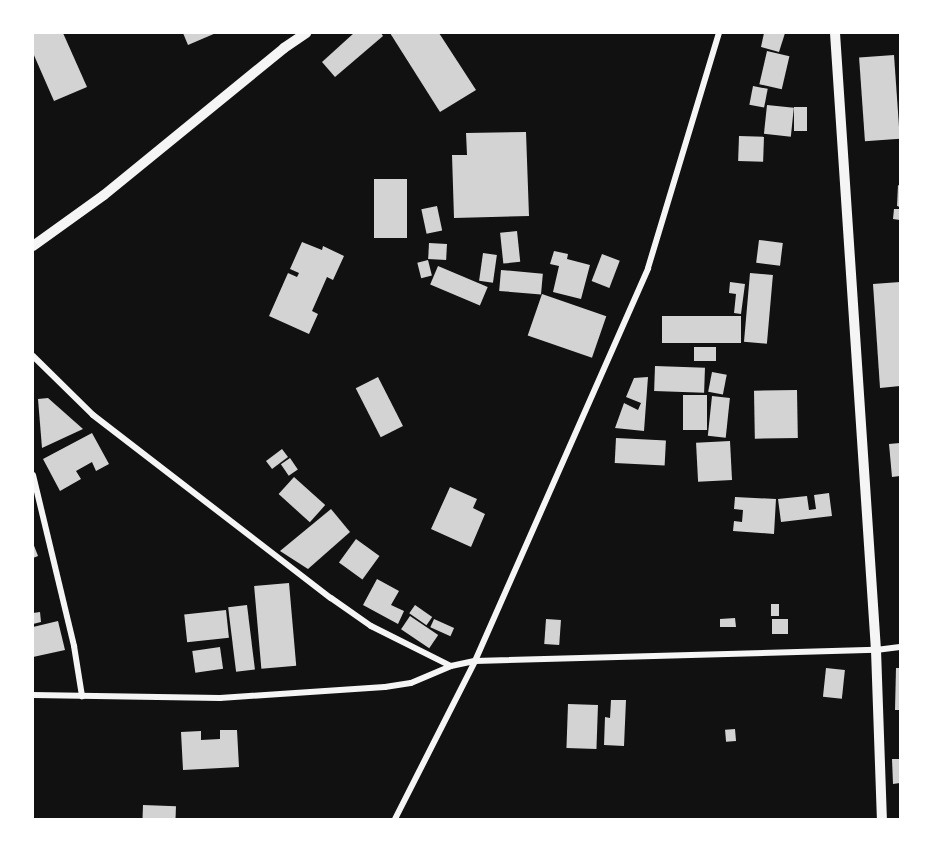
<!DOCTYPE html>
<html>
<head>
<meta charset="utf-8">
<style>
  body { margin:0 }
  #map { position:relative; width:933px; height:852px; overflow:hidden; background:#111; font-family:Figtree,sans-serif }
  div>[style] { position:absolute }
  .building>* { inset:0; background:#d3d3d3; transform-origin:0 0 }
  .minor>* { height:6px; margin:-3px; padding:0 3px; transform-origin:3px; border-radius:3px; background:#f5f5f5 }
  .tertiary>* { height:10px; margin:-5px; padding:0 5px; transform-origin:5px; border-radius:5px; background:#f5f5f5 }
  span { translate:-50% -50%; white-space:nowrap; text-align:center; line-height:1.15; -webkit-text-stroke:4.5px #fff; paint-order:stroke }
  .frame { position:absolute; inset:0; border:34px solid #fff; pointer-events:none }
</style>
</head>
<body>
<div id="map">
  <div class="building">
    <i style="clip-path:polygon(33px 33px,63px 33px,87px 87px,54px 101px,33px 53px)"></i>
    <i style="clip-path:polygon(183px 33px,216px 33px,188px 45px)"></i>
    <i style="clip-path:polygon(354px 33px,381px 33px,383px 36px,335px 77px,322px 62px)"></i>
    <i style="clip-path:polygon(390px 33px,439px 33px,476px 90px,440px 112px)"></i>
    <i style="clip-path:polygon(764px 33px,785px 33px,779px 52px,761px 47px)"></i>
    <i style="left:767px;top:51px;width:23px;height:34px;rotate:13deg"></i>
    <i style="left:894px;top:55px;width:84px;height:35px;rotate:86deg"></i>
    <i style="left:753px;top:86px;width:15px;height:19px;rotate:11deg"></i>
    <i style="left:767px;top:105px;width:27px;height:29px;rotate:6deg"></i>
    <i style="left:794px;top:107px;width:13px;height:24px"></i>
    <i style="clip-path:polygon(526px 132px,529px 216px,454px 218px,452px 155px,467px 155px,466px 133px)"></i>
    <i style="left:739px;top:136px;width:25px;height:25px;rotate:2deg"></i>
    <i style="left:374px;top:179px;width:33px;height:59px"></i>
    <i style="clip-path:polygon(898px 185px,900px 186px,900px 207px,897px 206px)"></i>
    <i style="left:437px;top:206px;width:25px;height:16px;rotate:78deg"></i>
    <i style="clip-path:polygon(894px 209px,900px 209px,900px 220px,893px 219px)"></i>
    <i style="left:517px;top:231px;width:31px;height:17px;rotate:84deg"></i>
    <i style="left:759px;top:240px;width:24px;height:23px;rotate:7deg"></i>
    <i style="clip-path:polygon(302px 242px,322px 250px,323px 246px,344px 256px,333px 280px,327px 277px,312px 311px,318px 314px,309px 334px,269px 316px,288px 273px,297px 277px,299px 273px,290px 269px)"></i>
    <i style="left:429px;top:243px;width:18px;height:16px;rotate:3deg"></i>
    <i style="clip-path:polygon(554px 251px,568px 254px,567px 259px,590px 265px,581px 299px,553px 292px,559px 266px,550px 264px)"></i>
    <i style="left:483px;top:253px;width:14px;height:28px;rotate:8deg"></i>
    <i style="left:602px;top:254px;width:19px;height:29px;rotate:21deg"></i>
    <i style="left:428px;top:260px;width:16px;height:11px;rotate:76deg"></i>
    <i style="left:438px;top:266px;width:54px;height:20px;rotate:23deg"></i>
    <i style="left:501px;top:270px;width:42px;height:21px;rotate:5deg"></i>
    <i style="left:750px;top:273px;width:23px;height:69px;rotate:5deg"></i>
    <i style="clip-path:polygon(730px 282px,745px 284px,741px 314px,734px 313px,736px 294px,729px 293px)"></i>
    <i style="clip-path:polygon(900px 282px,900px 386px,880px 388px,873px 284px)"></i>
    <i style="left:542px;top:294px;width:68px;height:44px;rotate:19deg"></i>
    <i style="left:662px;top:316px;width:79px;height:27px"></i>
    <i style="left:694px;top:347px;width:22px;height:14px"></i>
    <i style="left:655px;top:366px;width:50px;height:25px;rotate:2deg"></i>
    <i style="left:712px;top:372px;width:15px;height:20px;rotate:11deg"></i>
    <i style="left:378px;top:377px;width:55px;height:25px;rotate:63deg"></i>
    <i style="clip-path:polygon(648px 377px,644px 431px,615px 428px,624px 403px,638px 410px,641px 403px,626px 397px,634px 378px)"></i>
    <i style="left:797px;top:390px;width:48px;height:43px;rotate:89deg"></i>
    <i style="left:683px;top:395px;width:24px;height:35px"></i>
    <i style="left:712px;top:396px;width:18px;height:40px;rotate:6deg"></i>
    <i style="clip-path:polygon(48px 398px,83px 429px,42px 448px,38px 399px)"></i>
    <i style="clip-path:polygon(92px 433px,109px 464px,96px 471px,92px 462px,76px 471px,81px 479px,60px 491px,43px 459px)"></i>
    <i style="left:616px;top:438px;width:50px;height:25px;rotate:3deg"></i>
    <i style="left:730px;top:441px;width:39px;height:34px;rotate:87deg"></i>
    <i style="clip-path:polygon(900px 443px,900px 476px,892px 477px,889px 444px)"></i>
    <i style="left:282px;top:449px;width:10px;height:20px;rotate:53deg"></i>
    <i style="left:290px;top:458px;width:14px;height:11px;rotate:56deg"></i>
    <i style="left:294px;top:477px;width:42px;height:23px;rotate:42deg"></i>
    <i style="clip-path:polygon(450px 487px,477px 499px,473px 508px,485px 514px,471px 547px,431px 529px)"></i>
    <i style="clip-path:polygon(829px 493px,832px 516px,781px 522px,778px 499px,807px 496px,809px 510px,816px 509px,814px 495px)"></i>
    <i style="clip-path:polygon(735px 497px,776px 499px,774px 534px,733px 531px,734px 521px,742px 522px,743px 510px,734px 509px)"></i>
    <i style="clip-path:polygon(331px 509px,350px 532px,308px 569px,280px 551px)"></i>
    <i style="left:356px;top:539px;width:29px;height:29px;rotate:36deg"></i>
    <i style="clip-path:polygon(33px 543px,38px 556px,33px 558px)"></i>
    <i style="clip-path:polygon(377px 579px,399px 591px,391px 605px,404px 611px,398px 624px,363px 605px)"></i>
    <i style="left:289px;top:583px;width:83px;height:35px;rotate:85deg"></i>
    <i style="left:771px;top:604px;width:8px;height:12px"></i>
    <i style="left:247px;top:605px;width:65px;height:19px;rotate:83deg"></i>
    <i style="left:415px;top:605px;width:21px;height:10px;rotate:35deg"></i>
    <i style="left:226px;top:610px;width:28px;height:42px;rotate:84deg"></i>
    <i style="clip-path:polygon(40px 612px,41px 622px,33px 624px,33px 613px)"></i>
    <i style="left:410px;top:616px;width:34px;height:16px;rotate:34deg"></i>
    <i style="clip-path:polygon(735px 618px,736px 627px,720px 627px,720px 619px)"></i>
    <i style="left:434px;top:619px;width:22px;height:9px;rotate:24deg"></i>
    <i style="left:546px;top:619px;width:15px;height:25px;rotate:4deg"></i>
    <i style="left:772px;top:619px;width:16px;height:15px"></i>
    <i style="clip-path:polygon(58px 621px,65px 650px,33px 657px,33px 627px)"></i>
    <i style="left:220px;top:647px;width:22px;height:28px;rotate:82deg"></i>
    <i style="left:826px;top:668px;width:19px;height:29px;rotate:6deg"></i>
    <i style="clip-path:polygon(896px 668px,900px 668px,900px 710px,895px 710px)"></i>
    <i style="clip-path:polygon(611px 700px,626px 700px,624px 746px,604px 745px,605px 717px,610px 718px)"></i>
    <i style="left:568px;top:704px;width:30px;height:44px;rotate:2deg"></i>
    <i style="left:735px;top:729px;width:12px;height:10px;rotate:85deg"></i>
    <i style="clip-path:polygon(220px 730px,237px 730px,239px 767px,183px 770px,181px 732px,201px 731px,201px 740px,220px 739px)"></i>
    <i style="clip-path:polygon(892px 759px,900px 759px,900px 783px,893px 784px)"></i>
    <i style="left:143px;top:805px;width:33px;height:14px;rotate:2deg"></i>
  </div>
  <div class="minor">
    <i style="left:33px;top:356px;width:84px;rotate:44.5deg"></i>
    <i style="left:93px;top:415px;width:300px;rotate:37.6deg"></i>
    <i style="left:331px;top:598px;width:49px;rotate:35deg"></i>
    <i style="left:371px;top:626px;width:89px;rotate:26.6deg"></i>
    <i style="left:33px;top:475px;width:176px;rotate:76.5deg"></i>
    <i style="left:74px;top:646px;width:51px;rotate:80.9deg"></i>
    <i style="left:33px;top:695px;width:187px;rotate:0.9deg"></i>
    <i style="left:220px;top:698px;width:165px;rotate:-3.8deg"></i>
    <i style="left:385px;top:687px;width:26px;rotate:-9deg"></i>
    <i style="left:411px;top:683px;width:43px;rotate:-23deg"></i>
    <i style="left:451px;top:666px;width:25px;rotate:-12deg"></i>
    <i style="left:475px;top:661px;width:401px;rotate:-1.6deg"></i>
    <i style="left:876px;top:650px;width:24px;rotate:-7deg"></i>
    <i style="left:395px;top:819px;width:177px;rotate:-63.1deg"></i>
    <i style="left:475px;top:661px;width:429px;rotate:-66.2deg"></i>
    <i style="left:648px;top:268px;width:245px;rotate:-73.2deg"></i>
  </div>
  <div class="tertiary">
    <i style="left:835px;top:33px;width:618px;rotate:86.2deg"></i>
    <i style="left:876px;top:650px;width:169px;rotate:88deg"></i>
    <i style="left:33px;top:246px;width:87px;rotate:-35.7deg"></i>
    <i style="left:104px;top:195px;width:232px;rotate:-39.2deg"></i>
    <i style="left:284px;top:48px;width:27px;rotate:-34deg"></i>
  </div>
  <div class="frame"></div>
</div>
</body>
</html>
